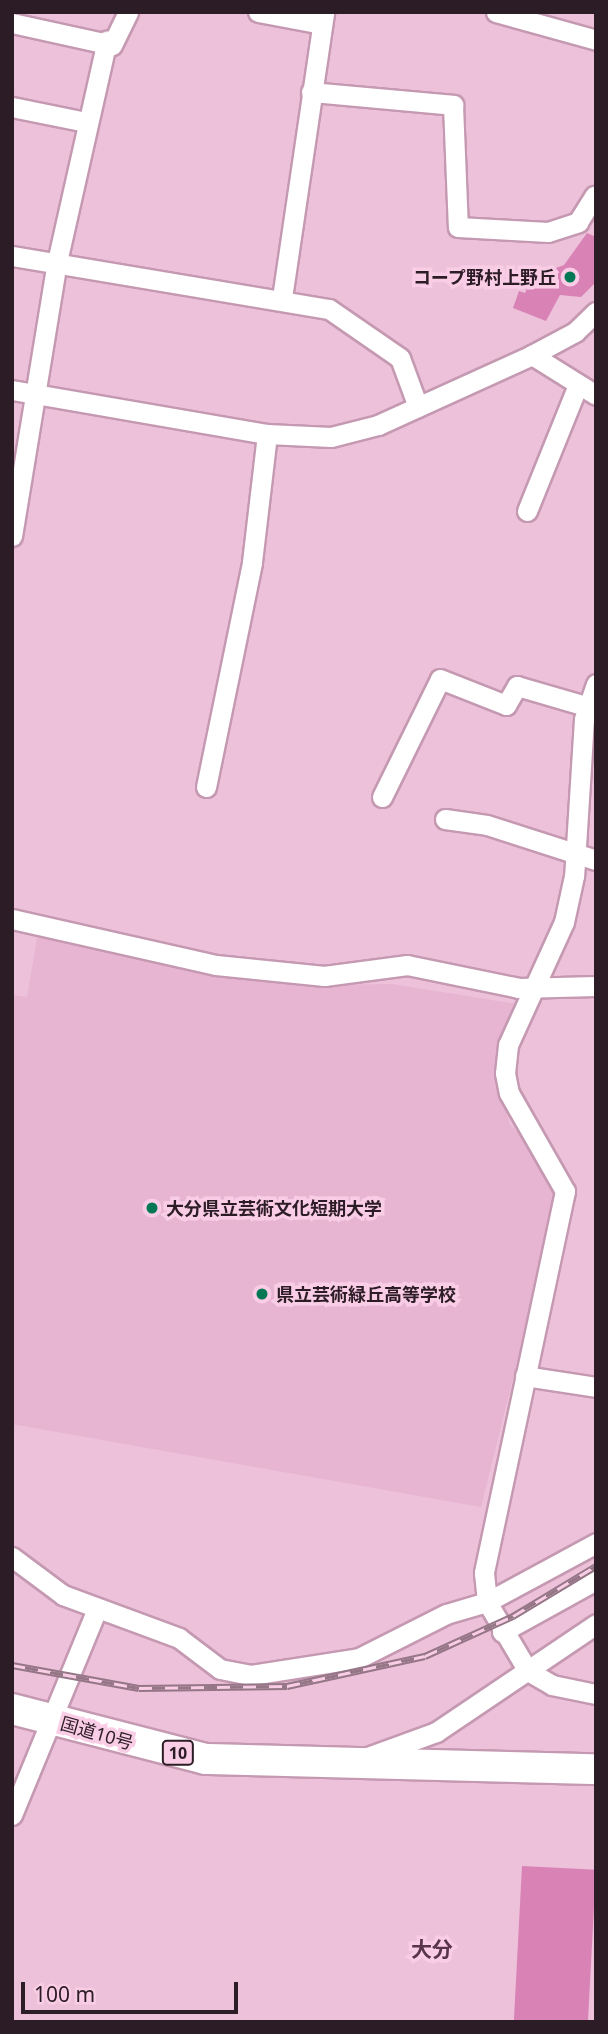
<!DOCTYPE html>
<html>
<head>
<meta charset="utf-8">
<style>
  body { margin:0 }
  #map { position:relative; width:608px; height:2034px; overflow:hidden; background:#edc1d9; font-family:"Noto Sans","Noto Sans JP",sans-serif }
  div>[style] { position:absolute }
  .built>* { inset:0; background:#e7b4d1 }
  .building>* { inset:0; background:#d882b6; transform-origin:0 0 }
  .roads { filter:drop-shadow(2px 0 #c499b1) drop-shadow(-2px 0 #c499b1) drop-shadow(0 2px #c499b1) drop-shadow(0 -2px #c499b1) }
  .minor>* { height:19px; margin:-9.5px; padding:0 9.5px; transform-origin:9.5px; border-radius:9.5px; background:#fff }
  .highway>* { height:30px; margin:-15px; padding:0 15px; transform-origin:15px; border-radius:15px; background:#fff }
  .rail>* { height:7px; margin-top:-3.5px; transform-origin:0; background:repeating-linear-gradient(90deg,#facde6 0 13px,#957687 0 26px); box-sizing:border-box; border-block:2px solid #957687 }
  .dots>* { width:19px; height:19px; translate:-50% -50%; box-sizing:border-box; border:4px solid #facde6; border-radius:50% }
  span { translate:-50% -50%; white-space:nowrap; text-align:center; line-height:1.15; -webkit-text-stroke:7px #facde6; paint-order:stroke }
  .shield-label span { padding:2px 5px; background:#facde6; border:2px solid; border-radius:5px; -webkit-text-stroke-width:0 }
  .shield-label { font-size:16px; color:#2c1c25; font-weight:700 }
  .poi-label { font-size:18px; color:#2c1c25; font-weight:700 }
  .right { translate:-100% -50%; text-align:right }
  .left { translate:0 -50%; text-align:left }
  .street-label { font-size:18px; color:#2c1c25 }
  .quarter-label { font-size:21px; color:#58354a; font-weight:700 }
  .frame { position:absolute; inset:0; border:14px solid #2c1c25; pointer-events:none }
  .scale { position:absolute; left:21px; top:1982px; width:217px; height:32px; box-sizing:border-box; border:4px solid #2c1c25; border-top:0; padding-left:9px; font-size:21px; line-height:24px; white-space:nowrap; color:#2c1c25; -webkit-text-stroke:5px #facde6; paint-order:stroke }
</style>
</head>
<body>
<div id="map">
  <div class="built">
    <i style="clip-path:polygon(38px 932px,329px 985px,392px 984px,517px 1004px,496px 1078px,510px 1125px,525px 1138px,558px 1197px,481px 1507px,12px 1424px,12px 995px,27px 997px)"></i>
  </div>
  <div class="building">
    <i style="clip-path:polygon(587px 233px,596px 237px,596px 282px,581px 297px,560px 295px,546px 321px,513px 308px,519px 291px,525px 293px,530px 281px,542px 286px,548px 271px,564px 265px)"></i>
    <i style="left:522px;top:1866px;width:74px;height:156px;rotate:3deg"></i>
  </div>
  <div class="roads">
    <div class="minor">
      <i style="left:258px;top:12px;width:65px;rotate:10.6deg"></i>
      <i style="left:496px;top:12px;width:104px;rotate:15.6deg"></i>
      <i style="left:12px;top:23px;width:102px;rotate:12.4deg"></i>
      <i style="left:112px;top:45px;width:37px;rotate:-64deg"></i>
      <i style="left:311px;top:92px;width:143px;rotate:5.2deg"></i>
      <i style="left:453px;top:105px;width:122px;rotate:87.7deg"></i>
      <i style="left:458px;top:227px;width:90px;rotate:3.2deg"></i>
      <i style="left:548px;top:232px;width:32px;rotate:-18deg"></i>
      <i style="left:578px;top:222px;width:31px;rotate:-58deg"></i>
      <i style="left:12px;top:107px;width:76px;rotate:11.5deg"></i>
      <i style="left:12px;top:256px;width:321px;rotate:9.5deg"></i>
      <i style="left:329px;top:309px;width:86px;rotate:34.6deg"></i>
      <i style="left:400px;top:358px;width:52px;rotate:69.8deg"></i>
      <i style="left:282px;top:298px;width:289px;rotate:-81.6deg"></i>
      <i style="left:532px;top:355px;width:75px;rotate:32deg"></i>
      <i style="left:12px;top:390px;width:259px;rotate:9.8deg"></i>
      <i style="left:267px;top:434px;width:64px;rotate:2.7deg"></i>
      <i style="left:331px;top:437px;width:49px;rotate:-14.3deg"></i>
      <i style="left:378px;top:425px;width:169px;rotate:-24.4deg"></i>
      <i style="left:532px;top:355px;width:49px;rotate:-28.1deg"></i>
      <i style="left:575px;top:332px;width:29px;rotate:-44deg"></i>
      <i style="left:527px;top:511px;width:134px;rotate:-68deg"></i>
      <i style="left:12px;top:536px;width:278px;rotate:-80.7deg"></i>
      <i style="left:57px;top:262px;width:227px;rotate:-77.3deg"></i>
      <i style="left:596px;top:684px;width:37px;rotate:109deg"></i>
      <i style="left:584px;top:719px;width:157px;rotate:93.6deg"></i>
      <i style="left:574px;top:876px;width:47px;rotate:102.3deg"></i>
      <i style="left:564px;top:922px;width:135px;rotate:114.5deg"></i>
      <i style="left:508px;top:1045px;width:28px;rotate:96deg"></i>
      <i style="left:505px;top:1073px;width:20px;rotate:79deg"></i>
      <i style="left:509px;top:1093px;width:113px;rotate:60.3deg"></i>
      <i style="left:565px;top:1191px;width:390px;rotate:102deg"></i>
      <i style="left:484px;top:1573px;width:29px;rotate:84deg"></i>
      <i style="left:487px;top:1602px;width:80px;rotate:59.3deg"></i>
      <i style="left:528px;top:1671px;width:28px;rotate:30deg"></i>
      <i style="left:552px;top:1685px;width:45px;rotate:11.6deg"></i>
      <i style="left:206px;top:787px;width:230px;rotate:-78.4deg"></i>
      <i style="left:252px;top:562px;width:129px;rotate:-83.3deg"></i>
      <i style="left:382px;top:797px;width:131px;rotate:-63.8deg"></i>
      <i style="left:440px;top:679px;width:71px;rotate:21.5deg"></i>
      <i style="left:506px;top:705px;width:22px;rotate:-60deg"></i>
      <i style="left:517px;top:686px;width:72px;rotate:16.2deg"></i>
      <i style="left:445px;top:819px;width:42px;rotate:8.1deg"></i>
      <i style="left:487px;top:825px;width:114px;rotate:17.8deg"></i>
      <i style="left:12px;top:919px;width:209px;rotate:12.7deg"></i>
      <i style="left:216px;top:965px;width:109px;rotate:5.8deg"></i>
      <i style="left:324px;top:976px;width:84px;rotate:-7.5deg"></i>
      <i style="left:407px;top:965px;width:114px;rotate:11.6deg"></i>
      <i style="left:519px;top:988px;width:77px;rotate:-1.5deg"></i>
      <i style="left:525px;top:1376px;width:72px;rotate:8.8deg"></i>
      <i style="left:12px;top:1557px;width:64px;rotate:36.7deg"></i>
      <i style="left:63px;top:1595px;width:124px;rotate:20.3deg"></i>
      <i style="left:179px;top:1638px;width:51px;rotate:37.1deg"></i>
      <i style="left:220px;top:1669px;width:32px;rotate:11deg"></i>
      <i style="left:251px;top:1675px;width:109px;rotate:-8.9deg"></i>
      <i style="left:359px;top:1658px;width:97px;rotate:-26.8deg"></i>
      <i style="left:446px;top:1614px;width:43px;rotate:-16.3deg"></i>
      <i style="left:487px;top:1602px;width:124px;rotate:-28.4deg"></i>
      <i style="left:502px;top:1632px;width:107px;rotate:-29deg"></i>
      <i style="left:365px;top:1758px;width:76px;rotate:-20.1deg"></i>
      <i style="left:436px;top:1732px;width:193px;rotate:-34deg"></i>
      <i style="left:12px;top:1815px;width:223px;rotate:-67.6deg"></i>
    </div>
    <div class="highway">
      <i style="left:12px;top:1709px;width:199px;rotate:14.5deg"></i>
      <i style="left:205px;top:1759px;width:391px;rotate:1.5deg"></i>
    </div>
  </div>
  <div class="rail">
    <i style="left:12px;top:1665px;width:129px;rotate:10.3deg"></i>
    <i style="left:139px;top:1688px;width:148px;rotate:-0.8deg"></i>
    <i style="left:287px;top:1686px;width:141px;rotate:-12.3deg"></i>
    <i style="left:425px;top:1656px;width:97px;rotate:-24.4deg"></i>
    <i style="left:513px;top:1616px;width:97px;rotate:-31.1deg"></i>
  </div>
  <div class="dots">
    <i style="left:570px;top:277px;background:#017753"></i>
    <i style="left:152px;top:1208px;background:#017753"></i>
    <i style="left:262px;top:1294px;background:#017753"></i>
  </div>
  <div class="shield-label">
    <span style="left:178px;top:1753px">10</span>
  </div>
  <div class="poi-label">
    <span class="right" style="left:556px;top:277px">コープ野村上野丘</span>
    <span class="left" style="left:166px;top:1208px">大分県立芸術文化短期大学</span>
    <span class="left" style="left:276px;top:1294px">県立芸術緑丘高等学校</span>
  </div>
  <div class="street-label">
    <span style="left:97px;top:1733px;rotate:16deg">国道10号</span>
  </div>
  <div class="quarter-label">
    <span style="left:432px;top:1949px">大分</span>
  </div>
  <div class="frame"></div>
  <div class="scale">100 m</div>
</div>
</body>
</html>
